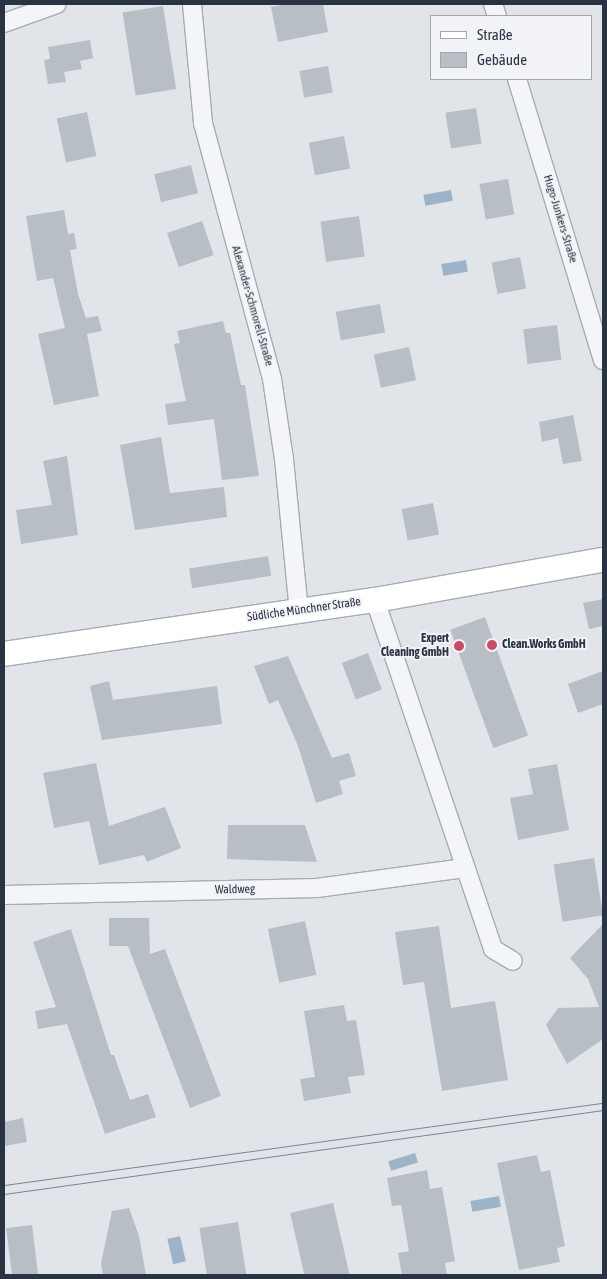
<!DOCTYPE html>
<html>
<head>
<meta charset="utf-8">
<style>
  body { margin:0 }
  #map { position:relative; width:607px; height:1279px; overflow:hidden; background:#e1e5e9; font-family:"Asap Condensed",sans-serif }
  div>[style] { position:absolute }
  .water>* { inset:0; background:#9db4c8; transform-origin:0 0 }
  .building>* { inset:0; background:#b8bec6; transform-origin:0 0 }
  .roads { filter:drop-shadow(1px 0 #a6acb3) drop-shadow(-1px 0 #a6acb3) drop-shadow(0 1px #a6acb3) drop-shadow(0 -1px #a6acb3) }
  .minor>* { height:18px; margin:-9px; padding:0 9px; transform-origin:9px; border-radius:9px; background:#f4f5f8 }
  .secondary>* { height:24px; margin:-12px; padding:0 12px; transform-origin:12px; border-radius:12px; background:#fff }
  .tram>* { height:1px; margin:-0.5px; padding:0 0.5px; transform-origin:0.5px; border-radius:0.5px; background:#7b8592 }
  .dots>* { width:14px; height:14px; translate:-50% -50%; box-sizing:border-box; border:2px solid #f1f3f7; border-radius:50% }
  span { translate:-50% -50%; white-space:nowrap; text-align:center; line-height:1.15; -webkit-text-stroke:4px #f1f3f7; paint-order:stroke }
  .street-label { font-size:12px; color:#2a3341 }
  .poi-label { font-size:12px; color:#2a3341; font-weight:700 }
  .right { translate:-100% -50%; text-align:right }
  .left { translate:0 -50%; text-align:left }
  .frame { position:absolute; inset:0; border:5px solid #2a3341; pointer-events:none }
  .legend { position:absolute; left:430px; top:15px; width:162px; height:65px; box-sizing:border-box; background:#f1f3f7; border:1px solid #a1a6ae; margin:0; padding:6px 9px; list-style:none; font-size:15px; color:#2a3341 }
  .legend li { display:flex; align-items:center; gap:10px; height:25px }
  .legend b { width:25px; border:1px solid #a1a6ae }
</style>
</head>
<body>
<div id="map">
  <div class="water">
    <i style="left:451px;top:190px;width:11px;height:28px;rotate:80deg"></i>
    <i style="left:466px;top:260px;width:12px;height:25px;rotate:81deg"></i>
    <i style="left:415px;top:1153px;width:10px;height:28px;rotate:73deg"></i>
    <i style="left:499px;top:1196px;width:11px;height:29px;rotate:80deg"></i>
    <i style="left:180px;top:1236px;width:26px;height:13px;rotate:77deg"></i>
  </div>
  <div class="building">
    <i style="clip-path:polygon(287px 4px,323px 4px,328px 32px,278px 42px,271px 7px)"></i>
    <i style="left:163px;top:6px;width:84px;height:41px;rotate:81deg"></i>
    <i style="clip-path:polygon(90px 40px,93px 58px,80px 61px,82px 69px,64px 72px,66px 82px,48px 84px,44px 60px,50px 59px,48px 47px)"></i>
    <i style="left:328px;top:66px;width:27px;height:29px;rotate:80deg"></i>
    <i style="left:476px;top:108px;width:36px;height:31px;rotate:81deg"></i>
    <i style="left:87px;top:112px;width:45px;height:31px;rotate:78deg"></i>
    <i style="left:344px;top:136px;width:33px;height:36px;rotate:79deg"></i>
    <i style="left:191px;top:165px;width:29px;height:38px;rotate:76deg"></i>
    <i style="left:508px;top:179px;width:36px;height:29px;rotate:80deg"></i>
    <i style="clip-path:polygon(64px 210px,68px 234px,74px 233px,77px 249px,70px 250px,78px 294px,86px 318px,98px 316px,102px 331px,87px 334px,99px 396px,54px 405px,38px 334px,65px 328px,53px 278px,37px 281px,26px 216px)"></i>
    <i style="left:359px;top:216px;width:41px;height:39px;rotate:82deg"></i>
    <i style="left:202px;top:221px;width:36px;height:37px;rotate:71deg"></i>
    <i style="left:520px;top:257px;width:32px;height:29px;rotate:79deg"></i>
    <i style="left:380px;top:304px;width:29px;height:45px;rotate:80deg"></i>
    <i style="clip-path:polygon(223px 321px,226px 333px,230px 333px,241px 385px,245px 385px,259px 476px,222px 480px,214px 419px,168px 425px,165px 404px,186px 401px,174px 344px,180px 343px,177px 331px)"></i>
    <i style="left:557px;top:325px;width:35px;height:34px;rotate:83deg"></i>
    <i style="left:409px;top:347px;width:34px;height:36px;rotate:78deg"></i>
    <i style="clip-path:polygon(573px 415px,582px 461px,563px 464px,558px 438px,542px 442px,539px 422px)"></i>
    <i style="clip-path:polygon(161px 437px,170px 493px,224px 487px,227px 517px,135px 530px,120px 445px)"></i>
    <i style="clip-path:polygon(67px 456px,78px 535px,21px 544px,16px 510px,52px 505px,43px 461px)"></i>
    <i style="left:433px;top:503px;width:32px;height:32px;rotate:79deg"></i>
    <i style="left:268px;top:556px;width:20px;height:80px;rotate:81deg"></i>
    <i style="clip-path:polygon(603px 599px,603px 626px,589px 629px,583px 603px)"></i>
    <i style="left:485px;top:617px;width:126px;height:37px;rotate:70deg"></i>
    <i style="left:368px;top:653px;width:39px;height:28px;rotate:69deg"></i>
    <i style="clip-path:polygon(288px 656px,332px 758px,349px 753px,356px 776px,339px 781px,343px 794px,316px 803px,298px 746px,278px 700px,269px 704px,254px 666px)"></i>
    <i style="clip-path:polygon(603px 671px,603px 704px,578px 713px,568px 684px)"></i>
    <i style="clip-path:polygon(109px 681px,113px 700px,217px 686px,222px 724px,102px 740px,90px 686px)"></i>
    <i style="clip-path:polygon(96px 763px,109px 826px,165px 807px,181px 848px,147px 862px,144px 855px,99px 865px,89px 821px,54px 828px,43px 773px)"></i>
    <i style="clip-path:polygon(557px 764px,569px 830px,518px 840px,510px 798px,533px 794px,528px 769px)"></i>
    <i style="clip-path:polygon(228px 825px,305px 825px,317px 862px,227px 859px)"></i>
    <i style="left:594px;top:858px;width:58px;height:41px;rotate:81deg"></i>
    <i style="clip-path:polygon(109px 918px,149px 918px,150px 954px,165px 949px,221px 1096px,190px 1108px,128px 946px,109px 946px)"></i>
    <i style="left:305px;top:921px;width:55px;height:38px;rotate:78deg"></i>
    <i style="clip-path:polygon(603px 924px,603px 1039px,567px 1064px,546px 1025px,558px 1008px,599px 1007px,588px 979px,570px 958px)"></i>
    <i style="clip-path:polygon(439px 926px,451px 1008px,495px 1001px,508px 1080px,442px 1091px,424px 982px,403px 985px,395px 932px)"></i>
    <i style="clip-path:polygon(71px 929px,111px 1055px,114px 1055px,130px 1100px,148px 1094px,156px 1117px,105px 1134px,67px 1024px,38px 1029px,35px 1011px,56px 1007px,33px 942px)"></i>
    <i style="clip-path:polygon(344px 1005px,347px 1021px,356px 1020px,365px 1075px,348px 1077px,351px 1093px,304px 1101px,300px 1079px,315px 1077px,304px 1011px)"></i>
    <i style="clip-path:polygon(23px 1118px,27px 1142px,4px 1146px,4px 1122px)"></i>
    <i style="clip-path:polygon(537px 1155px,541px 1172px,550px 1170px,565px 1246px,557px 1248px,560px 1262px,519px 1270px,497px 1163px)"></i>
    <i style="clip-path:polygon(427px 1170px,430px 1189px,442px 1187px,455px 1261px,445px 1263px,447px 1275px,402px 1275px,398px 1253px,409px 1251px,401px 1205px,392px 1206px,387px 1178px)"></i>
    <i style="left:333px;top:1203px;width:74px;height:44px;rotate:77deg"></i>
    <i style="clip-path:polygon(129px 1208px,139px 1236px,146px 1275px,103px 1275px,101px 1263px,112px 1211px)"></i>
    <i style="left:238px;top:1222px;width:54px;height:39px;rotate:81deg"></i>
    <i style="left:32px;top:1225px;width:50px;height:26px;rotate:83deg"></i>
  </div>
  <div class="roads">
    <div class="minor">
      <i style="left:192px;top:4px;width:120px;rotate:84.7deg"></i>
      <i style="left:203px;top:123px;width:265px;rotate:74.9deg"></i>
      <i style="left:272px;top:379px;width:81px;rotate:81.5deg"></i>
      <i style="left:284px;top:459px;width:153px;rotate:84.4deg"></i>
      <i style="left:493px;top:4px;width:13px;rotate:72deg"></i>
      <i style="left:4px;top:23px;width:56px;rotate:-19.7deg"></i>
      <i style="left:517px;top:79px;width:294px;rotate:73deg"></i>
      <i style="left:375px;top:600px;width:368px;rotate:71.3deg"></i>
      <i style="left:493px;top:949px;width:23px;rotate:31deg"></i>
      <i style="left:4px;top:895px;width:313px;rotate:-1.3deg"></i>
      <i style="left:317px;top:888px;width:149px;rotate:-7.7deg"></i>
    </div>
    <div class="secondary">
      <i style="left:4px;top:654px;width:375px;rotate:-8.3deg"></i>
      <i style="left:375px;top:600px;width:231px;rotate:-10deg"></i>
    </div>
  </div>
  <div class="tram">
    <i style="left:4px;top:1185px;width:603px;rotate:-7.82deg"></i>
    <i style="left:4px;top:1194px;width:605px;rotate:-7.98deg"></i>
  </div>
  <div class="dots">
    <i style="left:492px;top:645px;background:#ca4a64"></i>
    <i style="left:459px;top:646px;background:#ca4a64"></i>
  </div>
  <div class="street-label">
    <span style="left:560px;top:219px;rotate:73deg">Hugo-Junkers-Straße</span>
    <span style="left:252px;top:306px;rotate:74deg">Alexander-Schmorell-Straße</span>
    <span style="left:304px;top:610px;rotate:-8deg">Südliche Münchner Straße</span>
    <span style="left:235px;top:890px;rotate:-1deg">Waldweg</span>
  </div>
  <div class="poi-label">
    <span class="right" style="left:449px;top:646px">Expert<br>Cleaning GmbH</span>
    <span class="left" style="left:502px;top:645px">Clean.Works GmbH</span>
  </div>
  <div class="frame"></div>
  <ul class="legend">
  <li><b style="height:6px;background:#fff"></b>Straße</li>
  <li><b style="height:14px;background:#b8bec6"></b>Gebäude</li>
  </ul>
</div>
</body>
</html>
